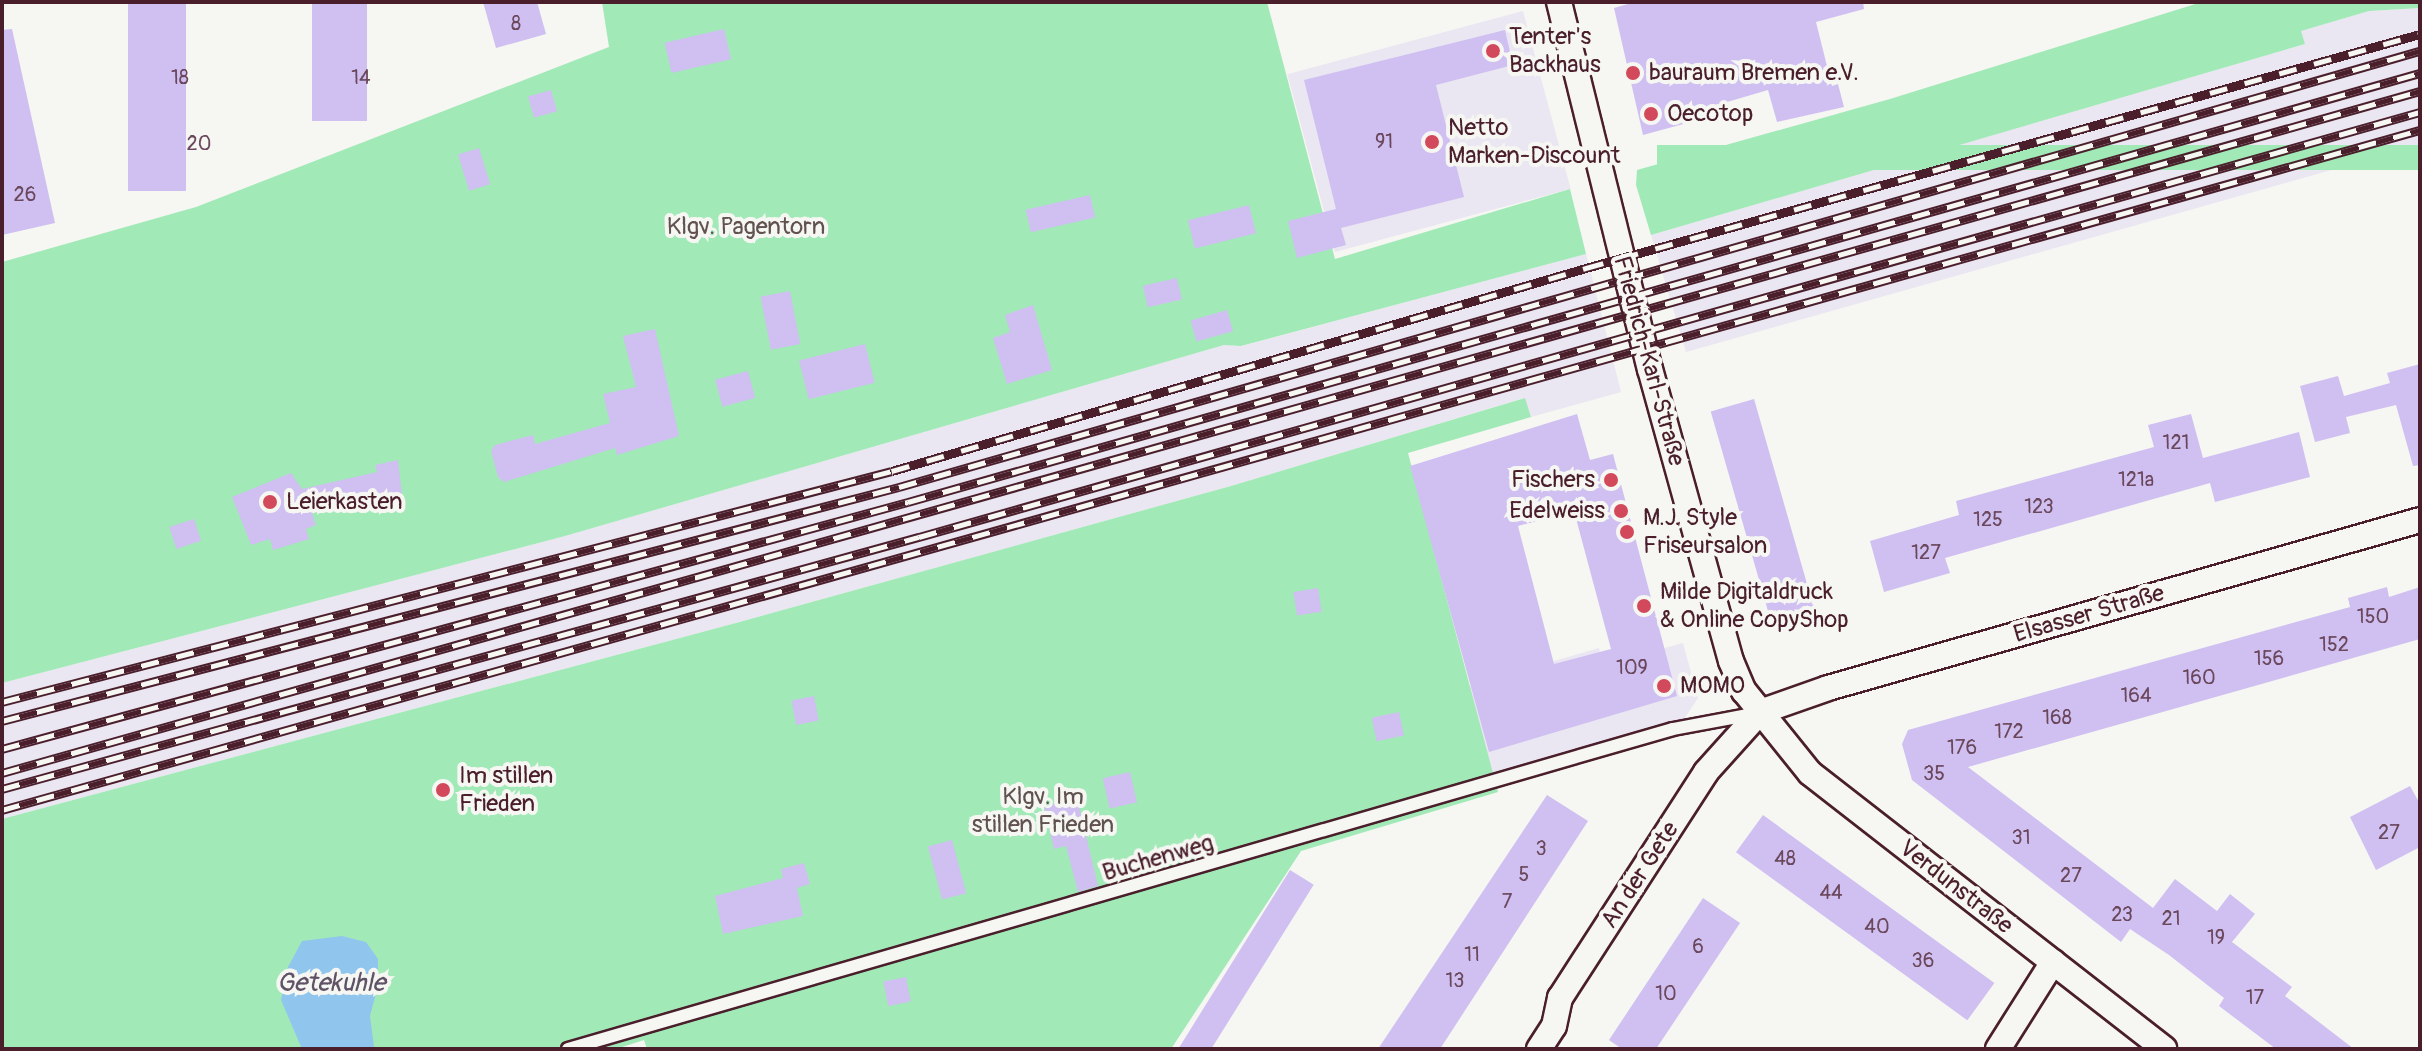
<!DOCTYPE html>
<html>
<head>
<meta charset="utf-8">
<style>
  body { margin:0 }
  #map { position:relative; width:2422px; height:1051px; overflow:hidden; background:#f6f6f2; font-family:Pangolin,sans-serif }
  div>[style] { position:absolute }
  .built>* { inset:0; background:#eae6f2; transform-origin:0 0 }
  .green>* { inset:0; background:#a1e9b7; transform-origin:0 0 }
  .water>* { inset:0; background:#90c6ee }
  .building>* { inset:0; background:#cfc0f1; transform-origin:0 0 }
  .roads { filter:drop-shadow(2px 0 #4a1f2b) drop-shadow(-2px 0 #4a1f2b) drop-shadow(0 2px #4a1f2b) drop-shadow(0 -2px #4a1f2b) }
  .lane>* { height:12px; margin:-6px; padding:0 6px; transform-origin:6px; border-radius:6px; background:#f6f6f2 }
  .street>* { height:24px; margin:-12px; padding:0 12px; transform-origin:12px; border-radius:12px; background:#f6f6f2 }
  .rail>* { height:9px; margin-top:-4.5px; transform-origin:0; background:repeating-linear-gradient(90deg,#f6f6f2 0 18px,#4a1f2b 0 36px); box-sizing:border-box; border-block:2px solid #4a1f2b }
  .dots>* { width:22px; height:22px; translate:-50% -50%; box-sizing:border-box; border:4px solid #f6f6f2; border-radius:50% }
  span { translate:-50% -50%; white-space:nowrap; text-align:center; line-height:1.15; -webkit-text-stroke:8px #f6f6f2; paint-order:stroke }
  .number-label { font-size:20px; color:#6b475c }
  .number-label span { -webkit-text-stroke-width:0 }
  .poi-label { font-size:24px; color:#4a1f2b }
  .left { translate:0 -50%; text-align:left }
  .right { translate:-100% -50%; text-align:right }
  .park-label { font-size:24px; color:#60524e }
  .street-label { font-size:24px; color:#4a1f2b }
  .water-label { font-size:26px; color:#5f5166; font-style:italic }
  .frame { position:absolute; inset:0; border:4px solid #4a1f2b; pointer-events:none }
</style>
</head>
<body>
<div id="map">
  <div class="built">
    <i style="clip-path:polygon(2420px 8px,2420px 145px,1686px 352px,1651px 235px,2305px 44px,2300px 31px,2369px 11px)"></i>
    <i style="left:1523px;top:11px;width:184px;height:244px;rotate:75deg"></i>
    <i style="clip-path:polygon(1586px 254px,1621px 392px,1531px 417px,1524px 398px,1231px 486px,736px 623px,2px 819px,2px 683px,565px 536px,1224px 345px,1242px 346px)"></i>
    <i style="clip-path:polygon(1683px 643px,1698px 698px,1682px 722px,1494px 777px,1468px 686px,1599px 648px,1603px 665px)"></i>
  </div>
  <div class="green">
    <i style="clip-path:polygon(602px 2px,1267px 2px,1335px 259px,1570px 189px,1586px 254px,1241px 346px,1224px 345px,565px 536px,2px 683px,2px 262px,196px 207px,609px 47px)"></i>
    <i style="clip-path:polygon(2202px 2px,2420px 2px,2420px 8px,2369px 11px,2301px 31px,2305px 44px,1651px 235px,1636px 185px,1637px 170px,1890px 99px)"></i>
    <i style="left:2420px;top:145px;width:25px;height:763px;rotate:90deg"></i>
    <i style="clip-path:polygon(1525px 398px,1531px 417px,1408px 453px,1498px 792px,1301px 851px,1171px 1049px,647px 1049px,644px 1040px,616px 1049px,2px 1049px,2px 819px,736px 623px,1231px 486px)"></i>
  </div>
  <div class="water">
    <i style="clip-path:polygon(342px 936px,366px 942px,378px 959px,378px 986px,370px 1016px,374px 1047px,302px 1049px,281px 1000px,288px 967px,302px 941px)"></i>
  </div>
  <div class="building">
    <i style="left:128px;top:2px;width:58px;height:189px"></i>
    <i style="left:312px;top:2px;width:55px;height:119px"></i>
    <i style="clip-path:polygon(483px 2px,537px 2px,546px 34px,496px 48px)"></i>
    <i style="clip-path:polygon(1635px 2px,1863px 2px,1864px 9px,1816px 22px,1832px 86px,1838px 84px,1844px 107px,1777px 122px,1768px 90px,1717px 105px,1720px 114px,1643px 135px,1614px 8px)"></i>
    <i style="clip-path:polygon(12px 29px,55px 223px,2px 235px,2px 30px)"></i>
    <i style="left:724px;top:29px;width:31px;height:61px;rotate:77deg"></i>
    <i style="clip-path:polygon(1505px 30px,1513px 65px,1436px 85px,1464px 197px,1341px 228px,1346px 245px,1297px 258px,1288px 221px,1336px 209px,1304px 80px)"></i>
    <i style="left:551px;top:90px;width:22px;height:24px;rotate:74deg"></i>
    <i style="left:479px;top:148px;width:38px;height:22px;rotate:73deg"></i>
    <i style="left:1090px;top:195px;width:23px;height:66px;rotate:77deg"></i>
    <i style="left:1249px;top:205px;width:29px;height:63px;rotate:76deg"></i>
    <i style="left:1177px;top:278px;width:22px;height:35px;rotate:77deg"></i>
    <i style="left:790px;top:291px;width:54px;height:30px;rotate:79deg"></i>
    <i style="clip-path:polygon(1033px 305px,1052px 370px,1007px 384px,993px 338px,1010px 332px,1005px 315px)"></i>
    <i style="left:1227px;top:310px;width:22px;height:38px;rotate:74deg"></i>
    <i style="clip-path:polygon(655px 329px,679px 436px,617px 455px,615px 448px,504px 482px,498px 477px,491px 451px,495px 445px,533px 435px,535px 444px,610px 423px,603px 394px,636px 387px,623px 336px)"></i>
    <i style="left:865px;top:344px;width:40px;height:68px;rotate:76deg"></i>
    <i style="clip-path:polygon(2420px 364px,2420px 465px,2413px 466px,2396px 405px,2346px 417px,2350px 433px,2315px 442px,2300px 386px,2338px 376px,2344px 396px,2390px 383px,2387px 373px)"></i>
    <i style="left:748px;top:371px;width:28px;height:34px;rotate:75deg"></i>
    <i style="left:1754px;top:399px;width:223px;height:45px;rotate:74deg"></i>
    <i style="clip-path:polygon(evenodd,1577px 414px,1590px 460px,1613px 454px,1677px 696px,1489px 752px,1410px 466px,1577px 414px,1574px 511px,1611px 649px,1554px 664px,1518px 526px,1574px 511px)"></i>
    <i style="clip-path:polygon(2191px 414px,2203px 458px,2299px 432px,2310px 477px,2215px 502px,2210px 483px,1945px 558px,1950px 573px,1884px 592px,1870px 541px,1959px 515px,1956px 501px,2154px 447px,2148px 425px)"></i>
    <i style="clip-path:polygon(398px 460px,402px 494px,312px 513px,316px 525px,306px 529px,309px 539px,273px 550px,270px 539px,251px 545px,232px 497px,291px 473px,302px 489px,377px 472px,375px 465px)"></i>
    <i style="left:194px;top:519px;width:23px;height:26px;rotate:72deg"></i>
    <i style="clip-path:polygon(2387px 587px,2389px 597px,2420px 587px,2420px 639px,1968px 767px,2153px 908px,2175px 879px,2217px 911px,2230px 894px,2255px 914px,2232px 942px,2292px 987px,2285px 996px,2354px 1049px,2276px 1049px,2219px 1006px,2224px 998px,2169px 955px,2130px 929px,2121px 942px,1912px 780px,1902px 744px,1908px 730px,2350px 607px,2348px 598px)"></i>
    <i style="left:1318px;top:588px;width:24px;height:25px;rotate:81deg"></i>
    <i style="left:814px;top:696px;width:25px;height:23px;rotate:79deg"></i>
    <i style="left:1399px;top:712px;width:24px;height:28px;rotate:78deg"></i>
    <i style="left:1130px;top:772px;width:31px;height:28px;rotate:77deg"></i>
    <i style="clip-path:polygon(2410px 786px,2420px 804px,2420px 847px,2376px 870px,2350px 817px)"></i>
    <i style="clip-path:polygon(1547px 795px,1588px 821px,1440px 1049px,1378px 1049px)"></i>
    <i style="clip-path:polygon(1077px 798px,1098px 886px,1078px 892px,1066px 846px,1054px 849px,1044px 806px)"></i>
    <i style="left:1763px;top:815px;width:286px;height:46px;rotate:36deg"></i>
    <i style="left:952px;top:840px;width:55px;height:25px;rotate:75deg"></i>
    <i style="clip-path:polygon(804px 863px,810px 884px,797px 888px,803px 916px,723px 934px,715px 896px,783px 878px,781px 869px)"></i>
    <i style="left:1290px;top:870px;width:28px;height:213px;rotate:32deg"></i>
    <i style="clip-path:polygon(1703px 898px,1740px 923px,1656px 1049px,1622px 1049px,1609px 1040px)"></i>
    <i style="left:906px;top:977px;width:25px;height:23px;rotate:79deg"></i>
  </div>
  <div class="roads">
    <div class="lane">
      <i style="left:568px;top:1049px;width:1150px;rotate:-16.15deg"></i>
      <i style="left:1673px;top:729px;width:81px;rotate:-10.6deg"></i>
    </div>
    <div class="street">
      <i style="left:1559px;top:2px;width:378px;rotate:76.1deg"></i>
      <i style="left:1650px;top:369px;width:303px;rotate:74.5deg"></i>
      <i style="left:1731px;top:661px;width:33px;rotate:67deg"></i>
      <i style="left:1744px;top:691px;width:105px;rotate:51.2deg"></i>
      <i style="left:1810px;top:773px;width:449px;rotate:37.9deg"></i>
      <i style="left:1539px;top:1049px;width:27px;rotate:-57deg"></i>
      <i style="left:1554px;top:1026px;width:29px;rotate:-78deg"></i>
      <i style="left:1560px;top:998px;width:269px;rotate:-57.1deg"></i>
      <i style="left:1706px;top:772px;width:81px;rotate:-48deg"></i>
      <i style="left:1760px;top:712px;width:72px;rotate:-19.4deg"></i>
      <i style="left:1828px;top:688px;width:615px;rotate:-15.84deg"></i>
      <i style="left:1998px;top:1049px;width:103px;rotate:-57.7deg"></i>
    </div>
  </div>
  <div class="rail">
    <i style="left:2px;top:702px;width:919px;rotate:-14.55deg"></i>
    <i style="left:892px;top:471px;width:723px;rotate:-16.3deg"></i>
    <i style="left:1586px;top:268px;width:866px;rotate:-15.67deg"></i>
    <i style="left:2px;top:721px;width:927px;rotate:-14.62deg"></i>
    <i style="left:899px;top:487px;width:1582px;rotate:-16deg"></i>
    <i style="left:2px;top:749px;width:939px;rotate:-15.25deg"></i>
    <i style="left:908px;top:502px;width:1572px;rotate:-15.84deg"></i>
    <i style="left:2px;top:773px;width:2512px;rotate:-15.75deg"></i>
    <i style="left:2px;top:789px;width:951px;rotate:-15.37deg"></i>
    <i style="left:919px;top:537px;width:1560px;rotate:-15.81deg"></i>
    <i style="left:2px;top:810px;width:2512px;rotate:-15.71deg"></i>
  </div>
  <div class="dots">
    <i style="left:1493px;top:51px;background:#d1495b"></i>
    <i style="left:1633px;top:73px;background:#d1495b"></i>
    <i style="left:1651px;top:114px;background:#d1495b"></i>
    <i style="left:1432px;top:142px;background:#d1495b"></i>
    <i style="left:1611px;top:480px;background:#d1495b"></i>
    <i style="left:270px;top:502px;background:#d1495b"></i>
    <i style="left:1621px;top:511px;background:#d1495b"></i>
    <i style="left:1627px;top:532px;background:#d1495b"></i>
    <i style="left:1644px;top:606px;background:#d1495b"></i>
    <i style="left:1664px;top:686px;background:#d1495b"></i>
    <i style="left:443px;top:790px;background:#d1495b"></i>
  </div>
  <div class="number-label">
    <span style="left:516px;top:23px">8</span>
    <span style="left:180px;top:77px">18</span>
    <span style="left:361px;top:77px">14</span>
    <span style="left:1384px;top:141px">91</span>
    <span style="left:199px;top:143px">20</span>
    <span style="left:25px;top:194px">26</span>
    <span style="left:2176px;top:442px">121</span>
    <span style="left:2136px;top:479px">121a</span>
    <span style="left:2039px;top:506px">123</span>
    <span style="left:1988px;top:519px">125</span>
    <span style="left:1926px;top:552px">127</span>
    <span style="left:2373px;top:616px">150</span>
    <span style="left:2334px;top:644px">152</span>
    <span style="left:2269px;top:658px">156</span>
    <span style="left:1632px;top:667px">109</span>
    <span style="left:2199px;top:677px">160</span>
    <span style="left:2136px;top:695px">164</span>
    <span style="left:2057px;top:717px">168</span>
    <span style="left:2009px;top:731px">172</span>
    <span style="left:1962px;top:747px">176</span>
    <span style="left:1934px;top:773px">35</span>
    <span style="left:2389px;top:832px">27</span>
    <span style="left:2021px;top:837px">31</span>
    <span style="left:1541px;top:848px">3</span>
    <span style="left:1785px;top:858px">48</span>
    <span style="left:1524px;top:874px">5</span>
    <span style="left:2071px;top:875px">27</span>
    <span style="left:1831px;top:892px">44</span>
    <span style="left:1507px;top:901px">7</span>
    <span style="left:2122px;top:914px">23</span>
    <span style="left:2171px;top:918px">21</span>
    <span style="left:1877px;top:926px">40</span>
    <span style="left:2216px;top:937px">19</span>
    <span style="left:1698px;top:946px">6</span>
    <span style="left:1472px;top:954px">11</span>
    <span style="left:1923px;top:960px">36</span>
    <span style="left:1455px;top:980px">13</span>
    <span style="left:1666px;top:993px">10</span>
    <span style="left:2255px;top:997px">17</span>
  </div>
  <div class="poi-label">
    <span class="left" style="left:1509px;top:51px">Tenter's<br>Backhaus</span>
    <span class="left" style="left:1649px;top:73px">bauraum Bremen e.V.</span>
    <span class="left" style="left:1667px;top:114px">Oecotop</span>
    <span class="left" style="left:1448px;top:142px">Netto<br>Marken-Discount</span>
    <span class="right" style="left:1595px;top:480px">Fischers</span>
    <span class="left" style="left:286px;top:502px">Leierkasten</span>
    <span class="right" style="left:1605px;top:511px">Edelweiss</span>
    <span class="left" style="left:1643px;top:532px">M.J. Style<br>Friseursalon</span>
    <span class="left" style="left:1660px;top:606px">Milde Digitaldruck<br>&amp; Online CopyShop</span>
    <span class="left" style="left:1680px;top:686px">MOMO</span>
    <span class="left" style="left:459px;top:790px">Im stillen<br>Frieden</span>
  </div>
  <div class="park-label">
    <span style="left:746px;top:227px">Klgv. Pagentorn</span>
    <span style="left:1043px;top:811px">Klgv. Im<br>stillen Frieden</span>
  </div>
  <div class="street-label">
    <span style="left:1649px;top:361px;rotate:75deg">Friedrich-Karl-Straße</span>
    <span style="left:2089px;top:614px;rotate:-16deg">Elsasser Straße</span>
    <span style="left:1158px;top:858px;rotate:-16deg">Buchenweg</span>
    <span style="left:1640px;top:875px;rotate:-57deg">An der Gete</span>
    <span style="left:1956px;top:887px;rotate:38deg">Verdunstraße</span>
  </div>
  <div class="water-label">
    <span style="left:331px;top:984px">Getekuhle</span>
  </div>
  <div class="frame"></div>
</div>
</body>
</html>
